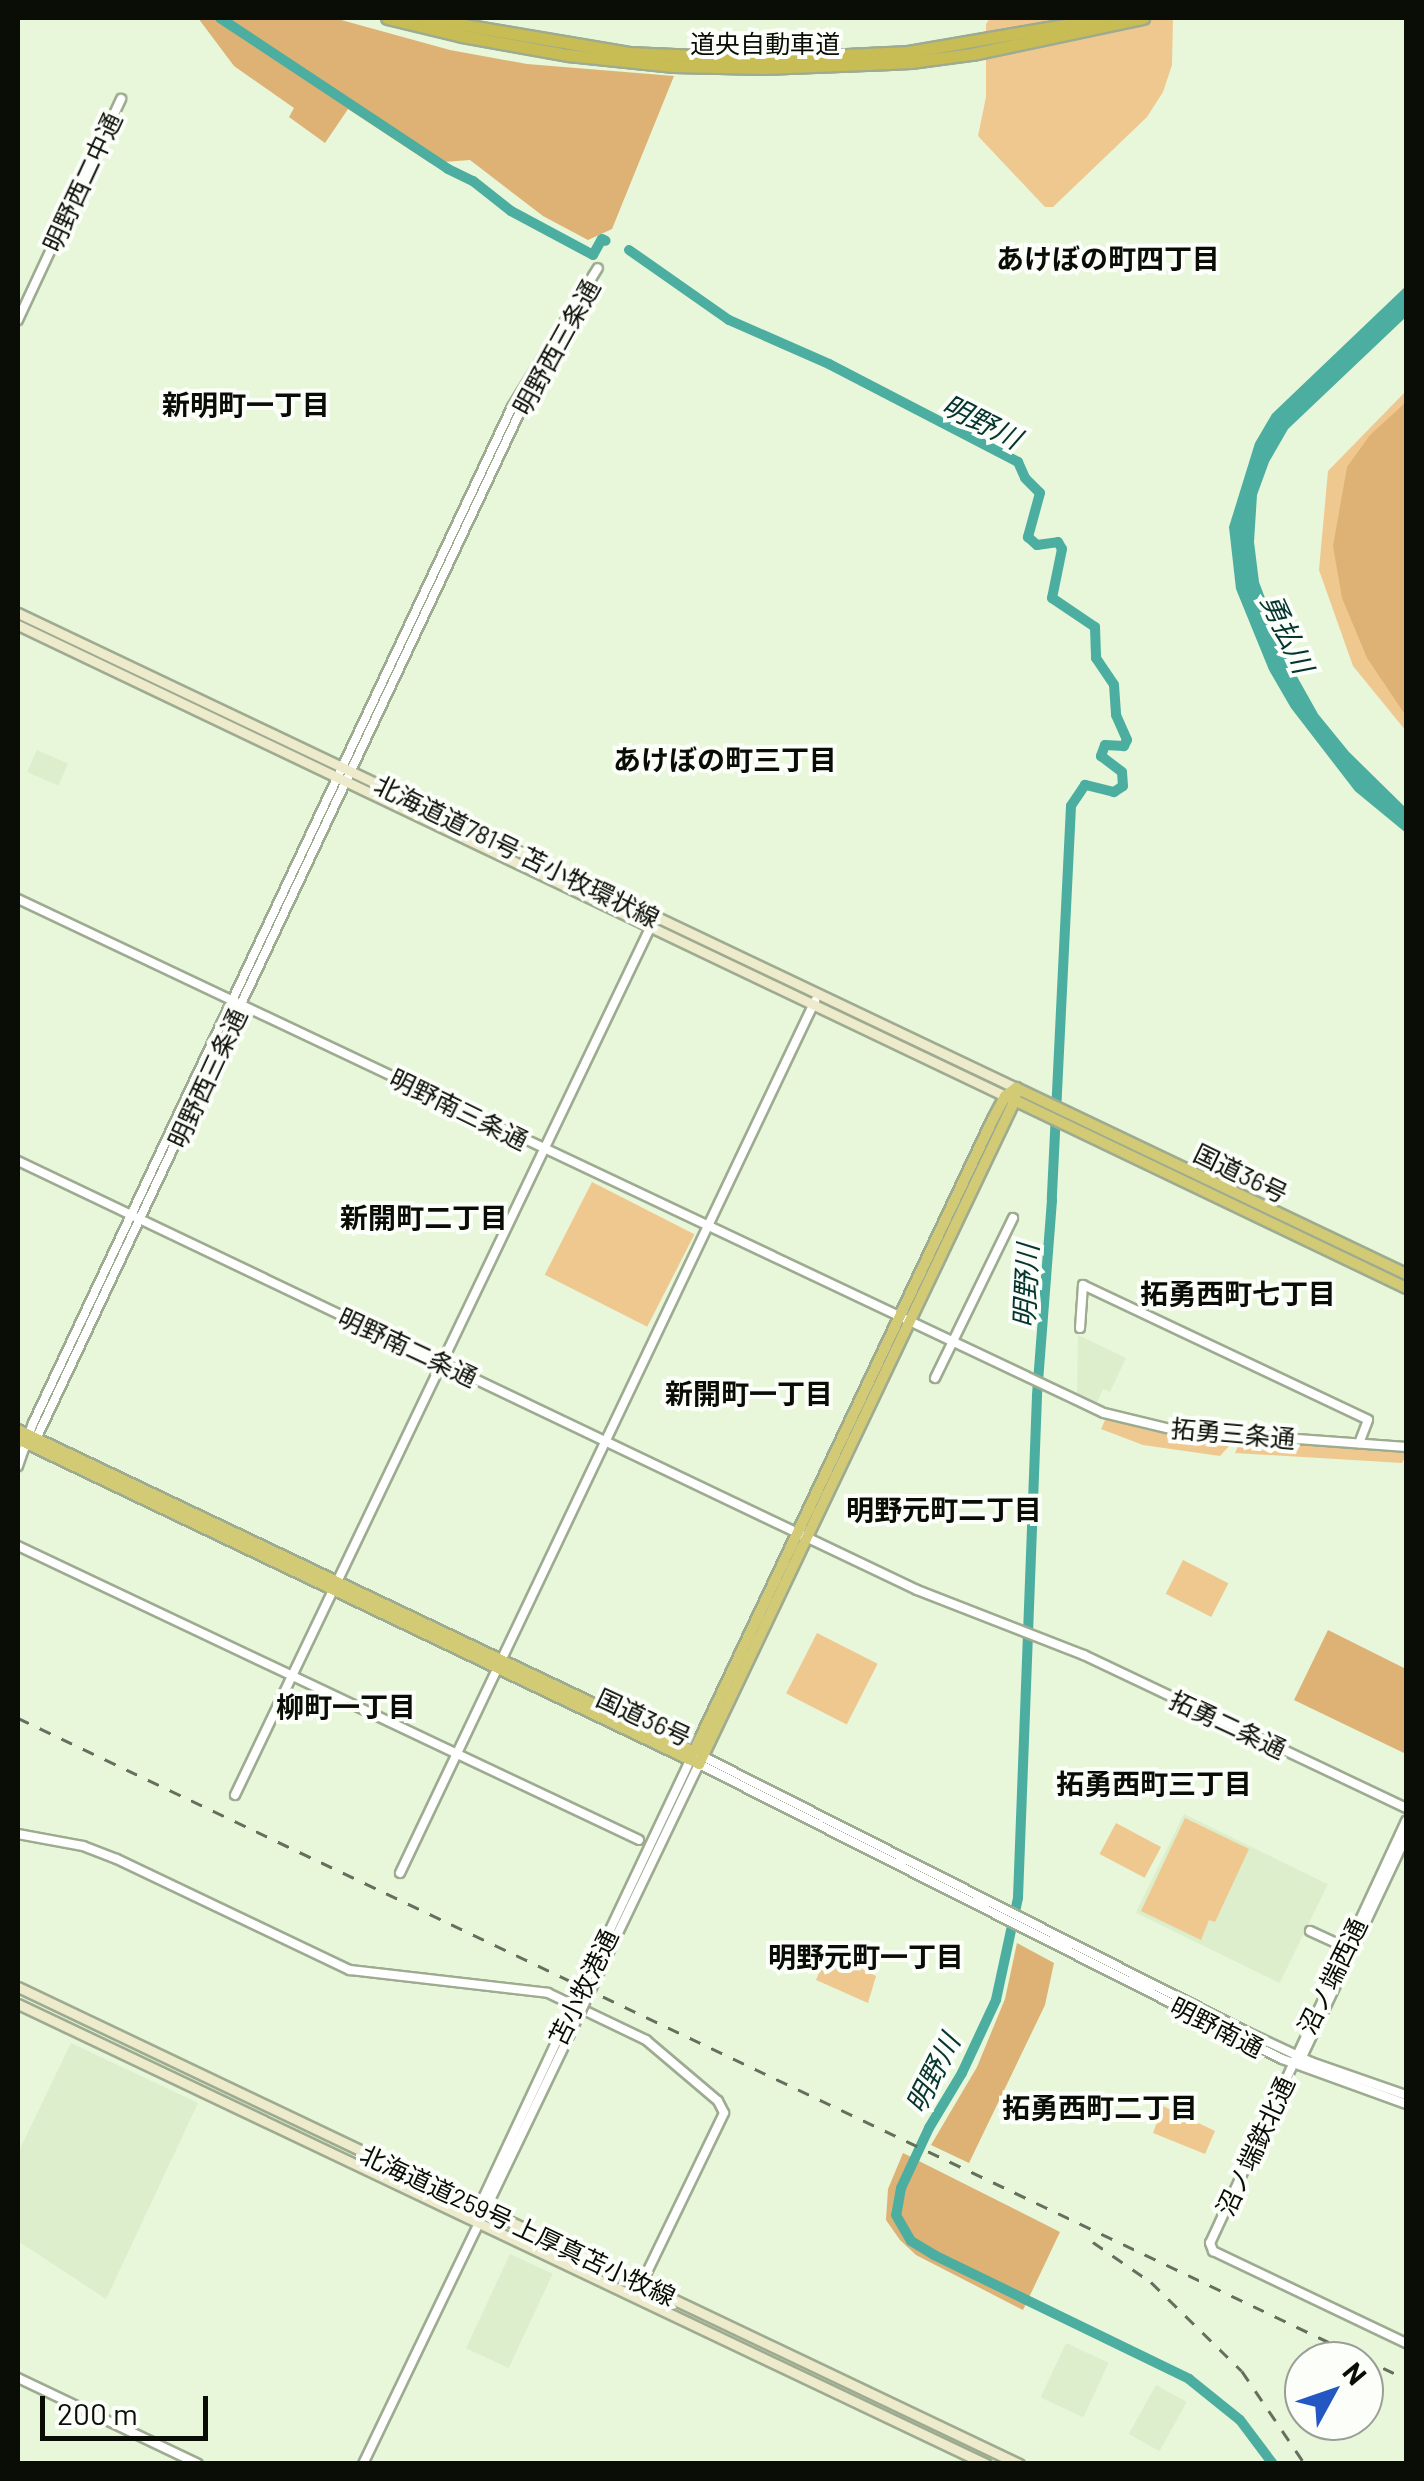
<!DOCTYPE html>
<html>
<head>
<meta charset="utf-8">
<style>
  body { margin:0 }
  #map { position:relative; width:1424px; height:2481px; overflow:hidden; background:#e8f6da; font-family:Barlow,"Noto Sans JP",sans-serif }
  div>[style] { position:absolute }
  .built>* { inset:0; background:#dceecb; transform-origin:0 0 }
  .green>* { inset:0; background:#efc890; transform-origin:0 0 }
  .forest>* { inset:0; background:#ddb274 }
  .water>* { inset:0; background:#4caea0 }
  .river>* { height:10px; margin:-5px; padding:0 5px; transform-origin:5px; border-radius:5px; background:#4caea0 }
  .roads { filter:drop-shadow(2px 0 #9dab90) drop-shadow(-2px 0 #9dab90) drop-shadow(0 2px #9dab90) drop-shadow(0 -2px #9dab90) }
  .tertiary>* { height:8px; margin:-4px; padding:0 4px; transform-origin:4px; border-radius:4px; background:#fff }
  .secondary>* { height:9px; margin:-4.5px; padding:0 4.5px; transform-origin:4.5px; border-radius:4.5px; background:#eeebcc }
  .trunk>* { height:10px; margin:-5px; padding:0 5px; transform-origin:5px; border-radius:5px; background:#d3ca76 }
  .motorway>* { height:11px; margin:-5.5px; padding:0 5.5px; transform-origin:5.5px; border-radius:5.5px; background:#c8bc54 }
  .rail>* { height:2.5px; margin-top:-1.25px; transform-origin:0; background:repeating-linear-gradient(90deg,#666e5d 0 12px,transparent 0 24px) }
  .bridges { filter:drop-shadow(2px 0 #9dab90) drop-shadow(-2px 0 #9dab90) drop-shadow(0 2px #9dab90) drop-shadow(0 -2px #9dab90) }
  .tertiary-bridge>* { height:8px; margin:-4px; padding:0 4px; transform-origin:4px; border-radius:4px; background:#fff }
  span { translate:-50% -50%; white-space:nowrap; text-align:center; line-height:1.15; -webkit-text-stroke:8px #fcfff9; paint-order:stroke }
  .street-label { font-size:25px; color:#090d05 }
  .neighbourhood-label { font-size:28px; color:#090d05; font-weight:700 }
  .water-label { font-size:28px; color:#063530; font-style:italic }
  .frame { position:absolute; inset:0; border:20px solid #090d05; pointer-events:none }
  .north { position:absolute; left:1284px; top:2341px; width:100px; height:100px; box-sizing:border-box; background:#fcfff9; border:2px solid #9b9e97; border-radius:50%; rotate:50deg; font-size:28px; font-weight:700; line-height:40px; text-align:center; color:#090d05 }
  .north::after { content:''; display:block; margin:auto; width:35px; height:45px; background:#2456c4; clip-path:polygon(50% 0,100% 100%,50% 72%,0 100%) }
  .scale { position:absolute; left:40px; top:2396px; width:168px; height:45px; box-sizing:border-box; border:5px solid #090d05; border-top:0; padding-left:12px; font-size:30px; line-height:35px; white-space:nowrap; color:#090d05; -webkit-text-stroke:8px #fcfff9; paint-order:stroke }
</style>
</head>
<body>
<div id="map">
  <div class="built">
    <i style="left:37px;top:750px;width:34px;height:24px;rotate:24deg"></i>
    <i style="clip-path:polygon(1078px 1335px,1126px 1358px,1110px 1392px,1103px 1389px,1097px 1402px,1077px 1393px)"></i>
    <i style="left:1184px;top:1814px;width:160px;height:110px;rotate:26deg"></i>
    <i style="clip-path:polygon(71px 2043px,198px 2103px,106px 2299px,18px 2241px,18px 2153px)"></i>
    <i style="left:510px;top:2254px;width:47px;height:104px;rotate:25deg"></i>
    <i style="left:1066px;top:2343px;width:47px;height:60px;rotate:25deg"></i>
    <i style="left:1156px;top:2385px;width:35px;height:56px;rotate:29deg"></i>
  </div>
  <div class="green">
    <i style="clip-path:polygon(990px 18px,1173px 18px,1172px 65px,1163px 92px,1147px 117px,1053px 207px,1045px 207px,978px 136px,986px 97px,986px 24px)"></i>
    <i style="clip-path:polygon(1406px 391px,1406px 731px,1353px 666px,1319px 570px,1328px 471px)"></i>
    <i style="left:592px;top:1182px;width:115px;height:104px;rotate:27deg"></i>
    <i style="clip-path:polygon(1106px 1418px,1147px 1430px,1227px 1441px,1230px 1445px,1220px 1456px,1143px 1445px,1101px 1429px)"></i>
    <i style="clip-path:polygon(1241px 1440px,1353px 1445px,1405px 1451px,1406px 1455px,1402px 1463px,1235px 1453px)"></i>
    <i style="left:1183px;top:1560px;width:51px;height:38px;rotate:27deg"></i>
    <i style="left:817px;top:1633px;width:68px;height:68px;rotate:27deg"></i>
    <i style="clip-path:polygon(1185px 1818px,1249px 1849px,1215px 1922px,1209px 1920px,1201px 1940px,1141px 1911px)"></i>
    <i style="left:1116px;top:1823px;width:51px;height:35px;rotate:28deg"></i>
    <i style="clip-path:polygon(828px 1952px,876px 1976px,868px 2003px,816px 1980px)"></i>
    <i style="clip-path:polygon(1163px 2106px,1215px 2131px,1205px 2154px,1153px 2133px)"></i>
  </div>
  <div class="forest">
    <i style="clip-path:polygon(198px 18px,334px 18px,450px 50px,527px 64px,674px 76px,612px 229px,588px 240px,543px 216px,470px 160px,430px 163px,348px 109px,325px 143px,289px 117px,294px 108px,234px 66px)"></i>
    <i style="clip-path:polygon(1406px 402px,1406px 716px,1367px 658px,1342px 598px,1333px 546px,1347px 467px,1370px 435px)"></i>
    <i style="clip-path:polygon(1328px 1630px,1406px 1669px,1406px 1754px,1294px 1700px)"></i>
    <i style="clip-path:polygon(1017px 1943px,1054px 1963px,1045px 2005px,969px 2163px,931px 2145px,977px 2067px,1005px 1999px)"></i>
    <i style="clip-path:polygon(903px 2153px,1060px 2232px,1023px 2310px,916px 2255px,900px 2240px,886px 2220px,888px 2189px)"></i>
  </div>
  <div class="water">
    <i style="clip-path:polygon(1406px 286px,1406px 317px,1288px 429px,1269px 462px,1257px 495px,1254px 542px,1259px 582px,1290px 664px,1318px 714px,1349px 752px,1406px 808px,1406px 833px,1355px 791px,1291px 708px,1269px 670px,1236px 589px,1229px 527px,1255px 443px,1272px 414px)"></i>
  </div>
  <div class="river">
    <i style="left:220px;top:18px;width:273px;rotate:33.5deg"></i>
    <i style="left:448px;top:169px;width:28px;rotate:26deg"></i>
    <i style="left:473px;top:181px;width:48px;rotate:38.3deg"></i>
    <i style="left:511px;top:211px;width:93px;rotate:28.2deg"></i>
    <i style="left:593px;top:255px;width:18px;rotate:-61deg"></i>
    <i style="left:602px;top:239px;width:4px;rotate:27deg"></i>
    <i style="left:629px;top:250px;width:122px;rotate:35deg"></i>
    <i style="left:729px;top:320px;width:109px;rotate:23.7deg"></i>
    <i style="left:829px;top:364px;width:213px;rotate:27.4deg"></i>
    <i style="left:1018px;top:462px;width:17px;rotate:66deg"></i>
    <i style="left:1025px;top:478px;width:21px;rotate:45deg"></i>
    <i style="left:1040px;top:493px;width:46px;rotate:105.3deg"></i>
    <i style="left:1028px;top:537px;width:12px;rotate:42deg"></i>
    <i style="left:1037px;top:545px;width:21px;rotate:-8deg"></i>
    <i style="left:1058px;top:542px;width:8px;rotate:60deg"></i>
    <i style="left:1062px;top:549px;width:50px;rotate:101.5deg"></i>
    <i style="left:1052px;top:598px;width:52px;rotate:34deg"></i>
    <i style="left:1095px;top:627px;width:31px;rotate:88deg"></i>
    <i style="left:1096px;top:658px;width:32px;rotate:56deg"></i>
    <i style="left:1114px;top:685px;width:30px;rotate:86deg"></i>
    <i style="left:1116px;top:715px;width:27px;rotate:66deg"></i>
    <i style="left:1127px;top:740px;width:7px;rotate:117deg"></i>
    <i style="left:1124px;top:746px;width:19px;rotate:-177deg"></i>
    <i style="left:1105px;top:745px;width:12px;rotate:110deg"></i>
    <i style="left:1101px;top:756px;width:26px;rotate:37deg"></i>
    <i style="left:1122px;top:772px;width:14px;rotate:86deg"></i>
    <i style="left:1123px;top:786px;width:11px;rotate:146deg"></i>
    <i style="left:1114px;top:792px;width:30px;rotate:-166deg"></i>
    <i style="left:1085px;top:785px;width:25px;rotate:124deg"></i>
    <i style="left:1071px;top:806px;width:394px;rotate:92.8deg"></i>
    <i style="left:1052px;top:1200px;width:197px;rotate:94.4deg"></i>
    <i style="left:1037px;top:1396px;width:502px;rotate:92.17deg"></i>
    <i style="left:1018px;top:1898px;width:104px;rotate:102.2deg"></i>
    <i style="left:996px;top:2000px;width:81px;rotate:115deg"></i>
    <i style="left:962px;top:2073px;width:64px;rotate:121deg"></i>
    <i style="left:929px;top:2128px;width:66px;rotate:115deg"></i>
    <i style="left:901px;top:2188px;width:27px;rotate:100deg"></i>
    <i style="left:896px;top:2215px;width:30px;rotate:60deg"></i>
    <i style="left:911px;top:2241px;width:27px;rotate:31deg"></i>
    <i style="left:934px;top:2255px;width:284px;rotate:25.9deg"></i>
    <i style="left:1189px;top:2379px;width:65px;rotate:38.8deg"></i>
    <i style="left:1240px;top:2420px;width:55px;rotate:53.1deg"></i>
  </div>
  <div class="roads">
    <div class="tertiary">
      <i style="left:18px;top:320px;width:244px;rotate:-65deg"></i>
      <i style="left:18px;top:899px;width:1201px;rotate:25.33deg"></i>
      <i style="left:1104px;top:1413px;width:73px;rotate:13.5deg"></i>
      <i style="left:1175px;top:1430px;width:232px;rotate:4.2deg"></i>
      <i style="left:18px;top:1161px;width:996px;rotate:25.51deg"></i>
      <i style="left:917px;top:1590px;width:179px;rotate:21.3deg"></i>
      <i style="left:1084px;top:1655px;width:357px;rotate:25.4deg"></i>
      <i style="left:1080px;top:1328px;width:43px;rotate:-86deg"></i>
      <i style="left:1083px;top:1285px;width:315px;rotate:25.3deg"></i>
      <i style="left:1368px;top:1420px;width:25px;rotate:111deg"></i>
      <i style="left:935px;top:1378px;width:178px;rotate:-64deg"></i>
      <i style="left:36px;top:1439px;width:1135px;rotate:-64.77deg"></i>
      <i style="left:520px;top:412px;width:140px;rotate:-60.5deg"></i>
      <i style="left:18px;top:1466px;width:46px;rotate:-70.8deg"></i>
      <i style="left:33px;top:1423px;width:1123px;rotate:-64.76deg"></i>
      <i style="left:512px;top:407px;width:163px;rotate:-58.3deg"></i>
      <i style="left:18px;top:1546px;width:687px;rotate:25.33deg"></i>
      <i style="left:700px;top:1755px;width:613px;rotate:26.86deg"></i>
      <i style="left:1247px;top:2032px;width:71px;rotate:25.1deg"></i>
      <i style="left:1311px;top:2062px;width:101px;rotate:19.2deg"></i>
      <i style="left:235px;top:1795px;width:966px;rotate:-64.42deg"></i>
      <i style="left:1406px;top:1821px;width:465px;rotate:114.9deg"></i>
      <i style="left:1210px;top:2243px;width:9px;rotate:69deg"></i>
      <i style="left:1213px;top:2251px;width:214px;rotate:25.5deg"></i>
      <i style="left:18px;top:1834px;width:66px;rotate:10.5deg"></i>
      <i style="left:83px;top:1846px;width:36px;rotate:21deg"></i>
      <i style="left:117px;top:1859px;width:258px;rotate:25.5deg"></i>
      <i style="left:350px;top:1970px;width:199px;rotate:6.6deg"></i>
      <i style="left:548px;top:1993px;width:109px;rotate:25.6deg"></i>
      <i style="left:646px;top:2040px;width:94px;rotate:40.3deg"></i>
      <i style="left:718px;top:2101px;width:13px;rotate:63deg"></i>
      <i style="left:724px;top:2113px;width:204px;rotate:115.8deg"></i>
      <i style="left:400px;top:1873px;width:966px;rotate:-64.55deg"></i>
      <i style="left:1310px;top:1931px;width:41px;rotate:24.7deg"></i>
      <i style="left:599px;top:1953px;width:216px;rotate:-64.7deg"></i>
      <i style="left:607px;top:1956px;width:213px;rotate:-64.4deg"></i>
      <i style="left:699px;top:1764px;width:653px;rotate:26.84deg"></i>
      <i style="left:1282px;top:2059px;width:132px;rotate:19.9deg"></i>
      <i style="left:1301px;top:2059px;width:246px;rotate:-64.7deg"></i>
      <i style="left:478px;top:2209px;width:217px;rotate:-64.9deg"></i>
      <i style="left:18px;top:2378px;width:199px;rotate:25.5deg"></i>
      <i style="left:363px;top:2464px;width:496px;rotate:-64.3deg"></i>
    </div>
    <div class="secondary">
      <i style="left:18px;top:613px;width:1105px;rotate:25.45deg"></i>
      <i style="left:18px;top:625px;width:1094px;rotate:25.51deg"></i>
      <i style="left:18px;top:1987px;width:1109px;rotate:25.48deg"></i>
      <i style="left:18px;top:2004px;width:1072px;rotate:25.42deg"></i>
    </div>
    <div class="trunk">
      <i style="left:1016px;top:1088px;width:432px;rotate:25.5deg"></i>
      <i style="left:1010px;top:1098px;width:439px;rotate:25.6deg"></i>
      <i style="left:18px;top:1430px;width:749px;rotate:25.47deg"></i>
      <i style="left:694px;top:1752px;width:700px;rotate:-64.72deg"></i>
      <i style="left:993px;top:1119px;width:26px;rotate:-62deg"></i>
      <i style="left:1005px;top:1096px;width:14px;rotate:-36deg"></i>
      <i style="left:18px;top:1439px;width:755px;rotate:25.51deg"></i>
      <i style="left:699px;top:1764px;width:735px;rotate:-64.55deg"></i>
      <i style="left:1015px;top:1100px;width:12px;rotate:-85deg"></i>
    </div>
    <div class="motorway">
      <i style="left:387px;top:18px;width:77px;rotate:13.5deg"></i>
      <i style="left:462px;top:36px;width:108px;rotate:10.2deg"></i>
      <i style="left:568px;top:55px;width:106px;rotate:6deg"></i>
      <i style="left:673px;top:66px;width:91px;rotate:1.3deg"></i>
      <i style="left:764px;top:68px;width:147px;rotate:-2.3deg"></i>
      <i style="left:911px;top:62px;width:62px;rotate:-7.5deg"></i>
      <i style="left:972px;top:54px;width:175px;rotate:-11.9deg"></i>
      <i style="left:422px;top:18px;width:210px;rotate:9.6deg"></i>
      <i style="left:629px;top:53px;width:137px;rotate:2.5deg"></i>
      <i style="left:766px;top:59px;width:142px;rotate:-2.8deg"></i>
      <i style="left:908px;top:52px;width:199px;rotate:-9.8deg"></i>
    </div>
  </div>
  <div class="rail">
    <i style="left:18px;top:1718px;width:1537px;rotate:25.46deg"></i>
    <i style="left:1093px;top:2242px;width:70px;rotate:34.6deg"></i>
    <i style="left:1151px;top:2282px;width:127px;rotate:44.4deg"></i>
    <i style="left:1242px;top:2371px;width:112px;rotate:55.9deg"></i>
  </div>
  <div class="bridges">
    <div class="tertiary-bridge">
      <i style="left:570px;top:2013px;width:67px;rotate:-64.2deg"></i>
      <i style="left:578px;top:2017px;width:68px;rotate:-64.6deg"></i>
    </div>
  </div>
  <div class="street-label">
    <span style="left:765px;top:43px">道央自動車道</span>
    <span style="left:82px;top:182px;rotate:-65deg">明野西二中通</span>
    <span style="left:556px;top:347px;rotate:-61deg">明野西三条通</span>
    <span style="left:517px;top:851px;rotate:26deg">北海道道781号 苫小牧環状線</span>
    <span style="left:207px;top:1078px;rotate:-65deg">明野西三条通</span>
    <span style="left:459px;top:1109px;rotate:26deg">明野南三条通</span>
    <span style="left:1241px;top:1173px;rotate:26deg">国道36号</span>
    <span style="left:408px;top:1347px;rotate:25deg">明野南二条通</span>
    <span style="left:1233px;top:1433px;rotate:5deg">拓勇三条通</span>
    <span style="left:644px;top:1717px;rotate:25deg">国道36号</span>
    <span style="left:1228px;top:1724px;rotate:25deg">拓勇二条通</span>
    <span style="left:1332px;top:1976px;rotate:-64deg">沼ノ端西通</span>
    <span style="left:583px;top:1987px;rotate:-64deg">苫小牧港通</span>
    <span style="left:1217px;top:2027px;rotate:27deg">明野南通</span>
    <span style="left:1255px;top:2146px;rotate:-65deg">沼ノ端鉄北通</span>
    <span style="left:518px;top:2225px;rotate:25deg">北海道道259号 上厚真苫小牧線</span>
  </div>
  <div class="neighbourhood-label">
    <span style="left:1108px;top:258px">あけぼの町四丁目</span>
    <span style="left:246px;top:404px">新明町一丁目</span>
    <span style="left:725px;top:759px">あけぼの町三丁目</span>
    <span style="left:424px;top:1217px">新開町二丁目</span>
    <span style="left:1238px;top:1293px">拓勇西町七丁目</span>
    <span style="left:749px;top:1393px">新開町一丁目</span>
    <span style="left:944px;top:1509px">明野元町二丁目</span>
    <span style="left:346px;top:1706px">柳町一丁目</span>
    <span style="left:1154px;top:1783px">拓勇西町三丁目</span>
    <span style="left:866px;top:1956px">明野元町一丁目</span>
    <span style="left:1100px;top:2107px">拓勇西町二丁目</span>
  </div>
  <div class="water-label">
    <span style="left:982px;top:421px;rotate:27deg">明野川</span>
    <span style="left:1288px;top:633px;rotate:65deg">勇払川</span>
    <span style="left:1025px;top:1286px;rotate:-87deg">明野川</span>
    <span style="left:932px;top:2073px;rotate:-63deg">明野川</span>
  </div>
  <div class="frame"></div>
  <div class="north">N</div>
  <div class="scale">200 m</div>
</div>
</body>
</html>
